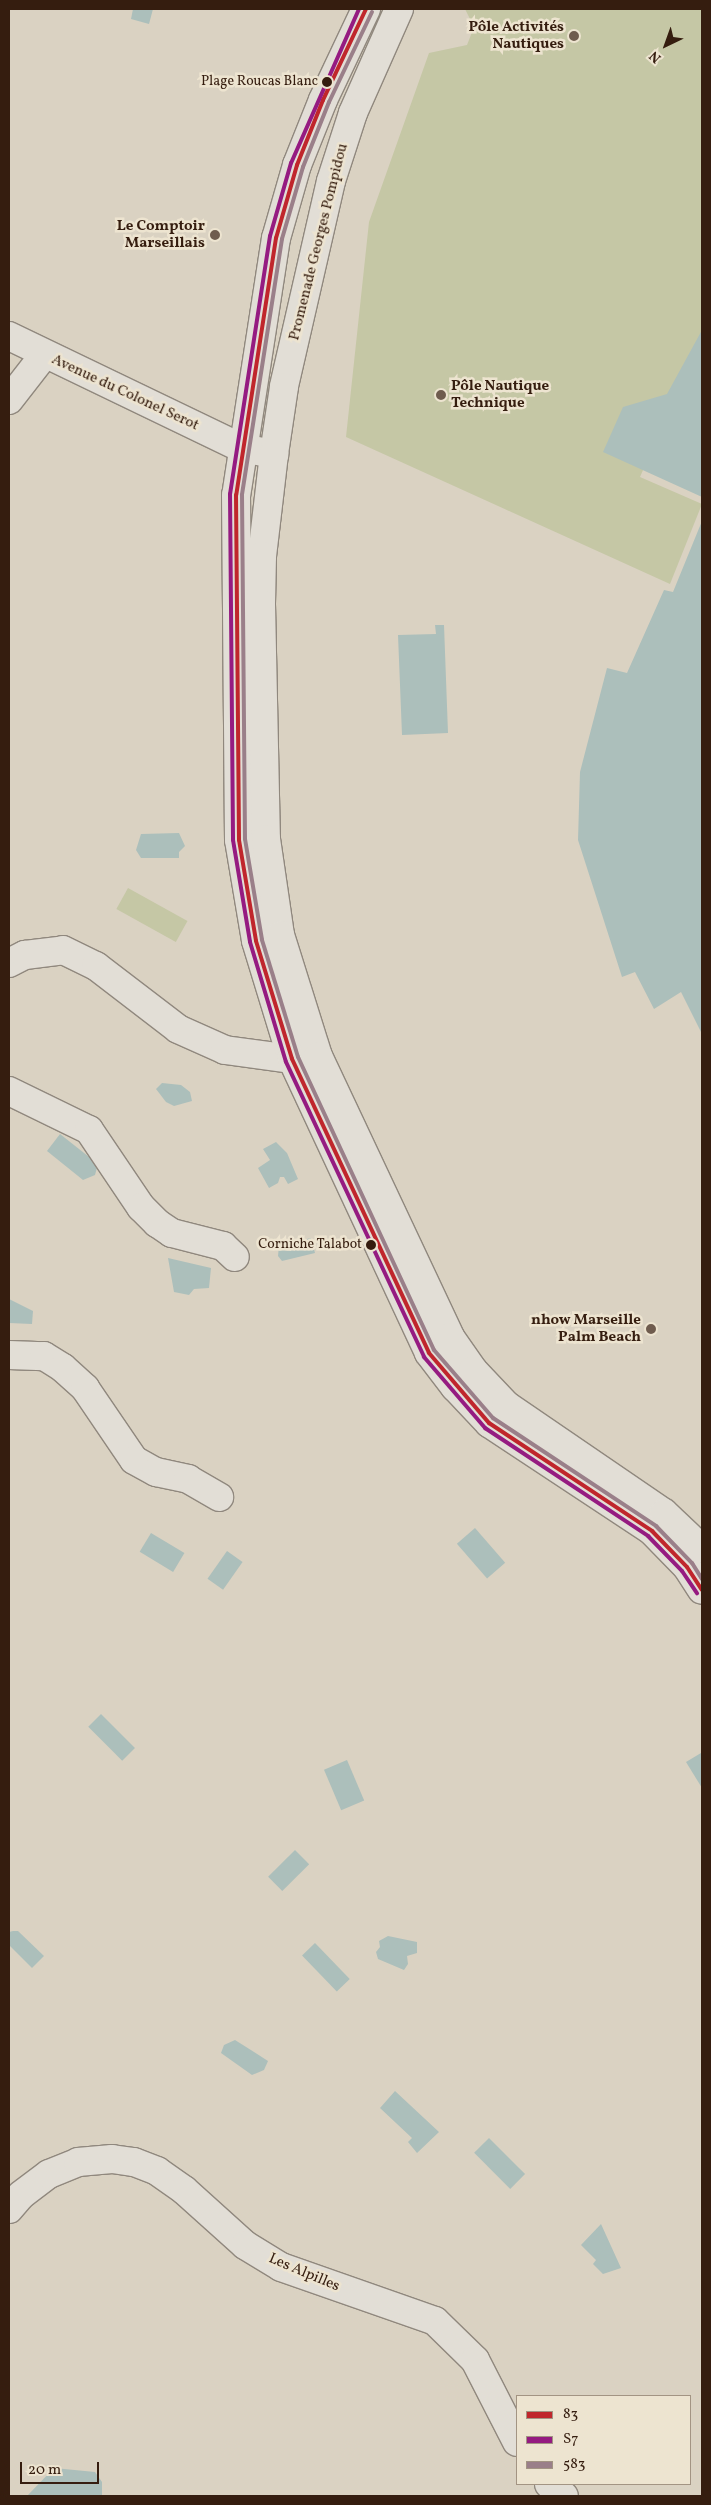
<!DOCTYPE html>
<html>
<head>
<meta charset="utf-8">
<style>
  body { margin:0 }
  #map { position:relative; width:711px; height:2505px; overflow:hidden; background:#dad2c2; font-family:Vollkorn,serif }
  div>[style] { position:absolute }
  .green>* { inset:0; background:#c5c7a5; transform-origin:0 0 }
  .water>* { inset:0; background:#acbfbb; transform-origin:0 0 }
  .roads { filter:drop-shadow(1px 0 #90887e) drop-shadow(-1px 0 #90887e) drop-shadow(0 1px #90887e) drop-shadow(0 -1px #90887e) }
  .minor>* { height:28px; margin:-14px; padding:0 14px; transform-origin:14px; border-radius:14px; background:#e2ded6 }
  .secondary>* { height:28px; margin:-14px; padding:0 14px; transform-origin:14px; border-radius:14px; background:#e2ded6 }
  .bus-1>* { height:4px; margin:-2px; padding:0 2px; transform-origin:2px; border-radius:2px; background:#c0262c }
  .bus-2>* { height:4px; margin:-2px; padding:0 2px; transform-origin:2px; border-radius:2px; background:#951b81 }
  .bus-3>* { height:4px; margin:-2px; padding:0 2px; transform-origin:2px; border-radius:2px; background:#9a7f89 }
  .dots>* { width:14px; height:14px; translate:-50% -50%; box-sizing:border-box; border:2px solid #ede4d0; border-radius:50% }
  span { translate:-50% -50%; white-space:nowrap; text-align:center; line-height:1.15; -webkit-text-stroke:5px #ede4d0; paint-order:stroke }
  .bus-label { font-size:14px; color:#351d0f }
  .right { translate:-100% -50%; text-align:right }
  .poi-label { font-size:15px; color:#351d0f; font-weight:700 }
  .left { translate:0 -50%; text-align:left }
  .street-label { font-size:15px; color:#351d0f }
  .frame { position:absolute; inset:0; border:10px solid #351d0f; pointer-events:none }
  .legend { position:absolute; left:516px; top:2395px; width:175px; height:90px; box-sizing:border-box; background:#ede4d0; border:1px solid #a39483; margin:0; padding:6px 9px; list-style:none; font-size:15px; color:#351d0f }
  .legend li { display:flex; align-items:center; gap:10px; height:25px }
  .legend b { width:25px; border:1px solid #a39483 }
  .north { position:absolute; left:641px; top:20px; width:50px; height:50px; -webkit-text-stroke:4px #ede4d0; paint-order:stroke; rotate:222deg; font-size:14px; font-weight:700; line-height:20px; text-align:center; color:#351d0f }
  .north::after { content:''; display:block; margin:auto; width:18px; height:22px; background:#351d0f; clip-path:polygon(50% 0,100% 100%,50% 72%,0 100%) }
  .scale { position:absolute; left:20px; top:2462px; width:79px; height:22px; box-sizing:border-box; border:2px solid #351d0f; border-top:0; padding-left:6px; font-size:15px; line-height:18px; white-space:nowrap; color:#351d0f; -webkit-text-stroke:4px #ede4d0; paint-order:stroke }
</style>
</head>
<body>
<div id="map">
  <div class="green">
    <i style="clip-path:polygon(465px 9px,702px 9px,702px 335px,640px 477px,702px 504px,670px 584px,346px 437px,369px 222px,429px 53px,467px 45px,474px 27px)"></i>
    <i style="left:128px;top:888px;width:68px;height:24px;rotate:29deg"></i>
  </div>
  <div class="water">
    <i style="clip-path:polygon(133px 9px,153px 9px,149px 24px,131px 19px)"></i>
    <i style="clip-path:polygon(702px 330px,702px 497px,603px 452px,623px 407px,667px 394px)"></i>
    <i style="clip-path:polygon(702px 521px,702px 1034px,681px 992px,654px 1009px,635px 972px,622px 977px,578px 840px,580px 772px,607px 668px,627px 673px,664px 590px,673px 592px)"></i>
    <i style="clip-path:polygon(435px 625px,444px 625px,448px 733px,402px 735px,398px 635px,436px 634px)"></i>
    <i style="clip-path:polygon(179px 833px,185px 846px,179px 852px,179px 858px,141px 858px,136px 850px,141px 834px)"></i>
    <i style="clip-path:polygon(162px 1083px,181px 1085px,190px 1092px,192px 1101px,174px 1106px,166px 1102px,156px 1089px)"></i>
    <i style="clip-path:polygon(60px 1134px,98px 1164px,95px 1175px,83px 1180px,47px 1151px)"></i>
    <i style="clip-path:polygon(276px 1142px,287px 1153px,298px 1179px,288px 1184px,284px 1177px,280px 1177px,278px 1183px,269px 1188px,258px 1168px,270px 1160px,263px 1149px)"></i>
    <i style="clip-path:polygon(311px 1238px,315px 1253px,282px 1261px,278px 1256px,279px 1246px)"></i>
    <i style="clip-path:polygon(168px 1258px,211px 1268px,209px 1288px,194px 1289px,189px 1295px,174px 1292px)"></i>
    <i style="clip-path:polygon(9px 1299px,33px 1311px,32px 1324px,9px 1323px)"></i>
    <i style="left:475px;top:1528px;width:46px;height:24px;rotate:49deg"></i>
    <i style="left:151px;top:1533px;width:39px;height:22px;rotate:31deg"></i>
    <i style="left:227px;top:1551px;width:19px;height:34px;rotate:35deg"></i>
    <i style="left:101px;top:1714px;width:48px;height:18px;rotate:45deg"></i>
    <i style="clip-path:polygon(701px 1753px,702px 1755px,702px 1788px,686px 1762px)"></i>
    <i style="left:347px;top:1760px;width:44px;height:25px;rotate:67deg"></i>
    <i style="left:295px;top:1850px;width:20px;height:38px;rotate:45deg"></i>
    <i style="clip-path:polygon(13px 1931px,18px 1931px,44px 1956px,32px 1968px,9px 1945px,9px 1932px)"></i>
    <i style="clip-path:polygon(388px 1936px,417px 1942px,417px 1953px,407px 1956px,408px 1964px,404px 1970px,378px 1959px,376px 1952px,380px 1947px,379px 1941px)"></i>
    <i style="left:315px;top:1943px;width:50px;height:18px;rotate:46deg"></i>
    <i style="clip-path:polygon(235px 2040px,268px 2061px,264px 2070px,252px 2075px,221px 2053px,224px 2045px)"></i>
    <i style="clip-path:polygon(395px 2091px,439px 2132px,417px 2153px,408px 2142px,412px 2138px,380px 2108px)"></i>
    <i style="left:489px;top:2138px;width:51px;height:21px;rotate:45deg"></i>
    <i style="clip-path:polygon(601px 2224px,621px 2268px,603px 2274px,593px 2264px,596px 2260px,581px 2245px)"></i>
    <i style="clip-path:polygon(54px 2468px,95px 2472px,102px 2482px,102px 2495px,27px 2496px)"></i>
  </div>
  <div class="roads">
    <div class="minor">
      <i style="left:9px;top:336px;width:259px;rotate:25.7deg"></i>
      <i style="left:242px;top:448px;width:33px;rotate:11deg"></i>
      <i style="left:9px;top:400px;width:57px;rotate:-52.1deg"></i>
      <i style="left:9px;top:963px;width:18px;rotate:-27deg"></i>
      <i style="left:25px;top:955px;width:38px;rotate:-7deg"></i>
      <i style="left:63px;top:950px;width:37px;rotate:26deg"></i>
      <i style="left:96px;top:966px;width:103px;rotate:37.5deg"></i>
      <i style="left:178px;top:1029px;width:51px;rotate:24.1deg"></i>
      <i style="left:225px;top:1050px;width:68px;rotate:7.7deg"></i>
      <i style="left:292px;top:1059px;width:22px;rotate:21deg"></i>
      <i style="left:9px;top:1091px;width:89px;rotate:26deg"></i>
      <i style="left:89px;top:1130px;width:93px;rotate:56deg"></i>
      <i style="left:141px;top:1207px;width:23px;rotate:45deg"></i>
      <i style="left:157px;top:1223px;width:18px;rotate:34deg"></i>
      <i style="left:172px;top:1233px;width:53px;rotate:14.3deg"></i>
      <i style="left:223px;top:1246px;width:16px;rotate:43deg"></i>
      <i style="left:9px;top:1355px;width:35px;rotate:2deg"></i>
      <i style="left:44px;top:1356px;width:22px;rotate:32deg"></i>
      <i style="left:63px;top:1368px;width:30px;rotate:42deg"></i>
      <i style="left:85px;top:1388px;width:87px;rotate:55.8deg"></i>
      <i style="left:134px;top:1460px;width:25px;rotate:29deg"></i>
      <i style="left:156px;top:1472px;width:33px;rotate:12deg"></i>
      <i style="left:188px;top:1479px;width:36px;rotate:30deg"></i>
      <i style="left:9px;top:2209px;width:18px;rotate:-49deg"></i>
      <i style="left:21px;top:2195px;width:35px;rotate:-37deg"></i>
      <i style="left:49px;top:2174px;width:31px;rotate:-22deg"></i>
      <i style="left:78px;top:2162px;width:34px;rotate:-5deg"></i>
      <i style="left:112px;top:2159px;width:22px;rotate:8deg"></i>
      <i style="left:134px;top:2162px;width:25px;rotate:21deg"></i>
      <i style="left:157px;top:2171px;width:33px;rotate:35deg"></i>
      <i style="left:184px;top:2190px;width:82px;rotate:42deg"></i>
      <i style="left:245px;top:2245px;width:42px;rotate:31.4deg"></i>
      <i style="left:281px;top:2267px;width:163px;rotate:19.3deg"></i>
      <i style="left:435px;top:2321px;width:56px;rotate:44.3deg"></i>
      <i style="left:475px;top:2360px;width:92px;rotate:62.9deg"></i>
      <i style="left:549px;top:2484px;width:19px;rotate:39deg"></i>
    </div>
    <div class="secondary">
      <i style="left:366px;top:9px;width:101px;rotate:115.3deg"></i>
      <i style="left:323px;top:100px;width:70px;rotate:111.8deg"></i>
      <i style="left:297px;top:165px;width:76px;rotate:106deg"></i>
      <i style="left:276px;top:238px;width:260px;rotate:98.8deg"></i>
      <i style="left:236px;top:495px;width:345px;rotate:89.5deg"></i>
      <i style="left:239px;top:840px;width:102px;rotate:80.4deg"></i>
      <i style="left:256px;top:941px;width:123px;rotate:73deg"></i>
      <i style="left:292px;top:1059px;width:324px;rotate:65deg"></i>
      <i style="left:429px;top:1353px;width:43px;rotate:52.6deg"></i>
      <i style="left:455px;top:1387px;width:50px;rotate:46.6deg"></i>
      <i style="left:489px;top:1423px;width:196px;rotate:33.5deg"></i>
      <i style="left:652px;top:1531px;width:50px;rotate:45.8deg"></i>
      <i style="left:687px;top:1567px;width:27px;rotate:57deg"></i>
      <i style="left:399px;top:9px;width:114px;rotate:113.9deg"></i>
      <i style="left:353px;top:113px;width:71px;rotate:107.9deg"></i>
      <i style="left:331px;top:181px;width:211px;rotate:102.9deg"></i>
      <i style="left:284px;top:387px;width:68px;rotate:98.5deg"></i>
      <i style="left:274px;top:454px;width:103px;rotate:96.7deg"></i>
      <i style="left:262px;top:556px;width:48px;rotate:91.2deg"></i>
      <i style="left:261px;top:604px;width:235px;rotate:88.8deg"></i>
      <i style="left:266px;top:839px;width:97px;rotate:81.7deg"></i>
      <i style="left:280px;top:935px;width:127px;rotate:72.6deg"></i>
      <i style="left:318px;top:1056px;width:310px;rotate:64.8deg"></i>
      <i style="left:450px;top:1337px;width:40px;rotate:55.1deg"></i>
      <i style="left:473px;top:1370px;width:48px;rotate:46.7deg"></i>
      <i style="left:506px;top:1405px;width:191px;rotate:34.4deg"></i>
      <i style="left:664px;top:1513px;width:52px;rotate:43.5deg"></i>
    </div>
  </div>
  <div class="bus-1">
    <i style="left:366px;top:9px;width:101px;rotate:115.3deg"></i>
    <i style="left:323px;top:100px;width:70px;rotate:111.8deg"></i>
    <i style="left:297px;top:165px;width:76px;rotate:106deg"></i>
    <i style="left:276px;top:238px;width:260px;rotate:98.8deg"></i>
    <i style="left:236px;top:495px;width:345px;rotate:89.5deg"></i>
    <i style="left:239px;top:840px;width:102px;rotate:80.4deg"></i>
    <i style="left:256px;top:941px;width:123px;rotate:73deg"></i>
    <i style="left:292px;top:1059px;width:324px;rotate:65deg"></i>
    <i style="left:429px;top:1353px;width:92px;rotate:49.4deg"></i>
    <i style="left:489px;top:1423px;width:196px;rotate:33.5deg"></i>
    <i style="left:652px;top:1531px;width:50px;rotate:45.8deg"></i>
    <i style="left:687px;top:1567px;width:27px;rotate:57deg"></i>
  </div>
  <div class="bus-2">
    <i style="left:359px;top:9px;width:168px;rotate:113.8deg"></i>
    <i style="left:291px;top:163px;width:76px;rotate:106deg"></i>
    <i style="left:270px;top:236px;width:261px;rotate:98.8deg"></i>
    <i style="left:230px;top:494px;width:346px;rotate:89.5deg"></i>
    <i style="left:233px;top:840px;width:103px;rotate:80.5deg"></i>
    <i style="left:250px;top:942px;width:125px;rotate:73.3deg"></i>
    <i style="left:286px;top:1062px;width:326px;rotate:64.9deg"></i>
    <i style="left:424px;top:1357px;width:94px;rotate:49.3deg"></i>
    <i style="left:485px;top:1428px;width:196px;rotate:33.5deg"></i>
    <i style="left:648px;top:1536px;width:49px;rotate:45.8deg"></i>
    <i style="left:682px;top:1571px;width:27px;rotate:56deg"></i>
  </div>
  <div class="bus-3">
    <i style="left:372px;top:12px;width:100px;rotate:115.5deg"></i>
    <i style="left:329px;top:102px;width:70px;rotate:111.8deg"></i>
    <i style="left:303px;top:167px;width:75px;rotate:106.3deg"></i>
    <i style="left:282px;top:239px;width:259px;rotate:98.9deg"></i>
    <i style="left:242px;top:495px;width:344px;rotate:89.5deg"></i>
    <i style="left:245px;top:839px;width:102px;rotate:80.4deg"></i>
    <i style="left:262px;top:940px;width:122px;rotate:72.9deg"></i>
    <i style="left:298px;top:1057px;width:323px;rotate:65.1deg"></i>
    <i style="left:434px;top:1350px;width:90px;rotate:49.1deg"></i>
    <i style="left:493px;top:1418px;width:196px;rotate:33.5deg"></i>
    <i style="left:656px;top:1526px;width:52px;rotate:45.8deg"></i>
    <i style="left:692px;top:1563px;width:19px;rotate:58deg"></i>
  </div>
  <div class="dots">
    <i style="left:574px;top:36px;background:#6f5c4e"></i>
    <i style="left:327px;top:82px;background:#351d0f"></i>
    <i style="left:215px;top:235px;background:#6f5c4e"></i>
    <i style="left:441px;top:395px;background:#6f5c4e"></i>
    <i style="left:371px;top:1245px;background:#351d0f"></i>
    <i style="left:651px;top:1329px;background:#6f5c4e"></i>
  </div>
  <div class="bus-label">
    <span class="right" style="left:318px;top:82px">Plage Roucas Blanc</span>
    <span class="right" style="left:362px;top:1245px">Corniche Talabot</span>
  </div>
  <div class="poi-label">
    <span class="right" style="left:564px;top:36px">Pôle Activités<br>Nautiques</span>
    <span class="right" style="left:205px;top:235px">Le Comptoir<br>Marseillais</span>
    <span class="left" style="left:451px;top:395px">Pôle Nautique<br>Technique</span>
    <span class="right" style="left:641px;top:1329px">nhow Marseille<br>Palm Beach</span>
  </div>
  <div class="street-label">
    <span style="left:319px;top:242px;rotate:-76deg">Promenade Georges Pompidou</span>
    <span style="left:125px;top:393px;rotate:25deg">Avenue du Colonel Serot</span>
    <span style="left:304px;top:2273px;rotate:23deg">Les Alpilles</span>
  </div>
  <div class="frame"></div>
  <ul class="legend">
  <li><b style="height:6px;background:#c0262c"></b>83</li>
  <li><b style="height:6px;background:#951b81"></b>S7</li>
  <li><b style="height:6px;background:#9a7f89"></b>583</li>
  </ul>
  <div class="north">N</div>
  <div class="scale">20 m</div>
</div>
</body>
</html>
